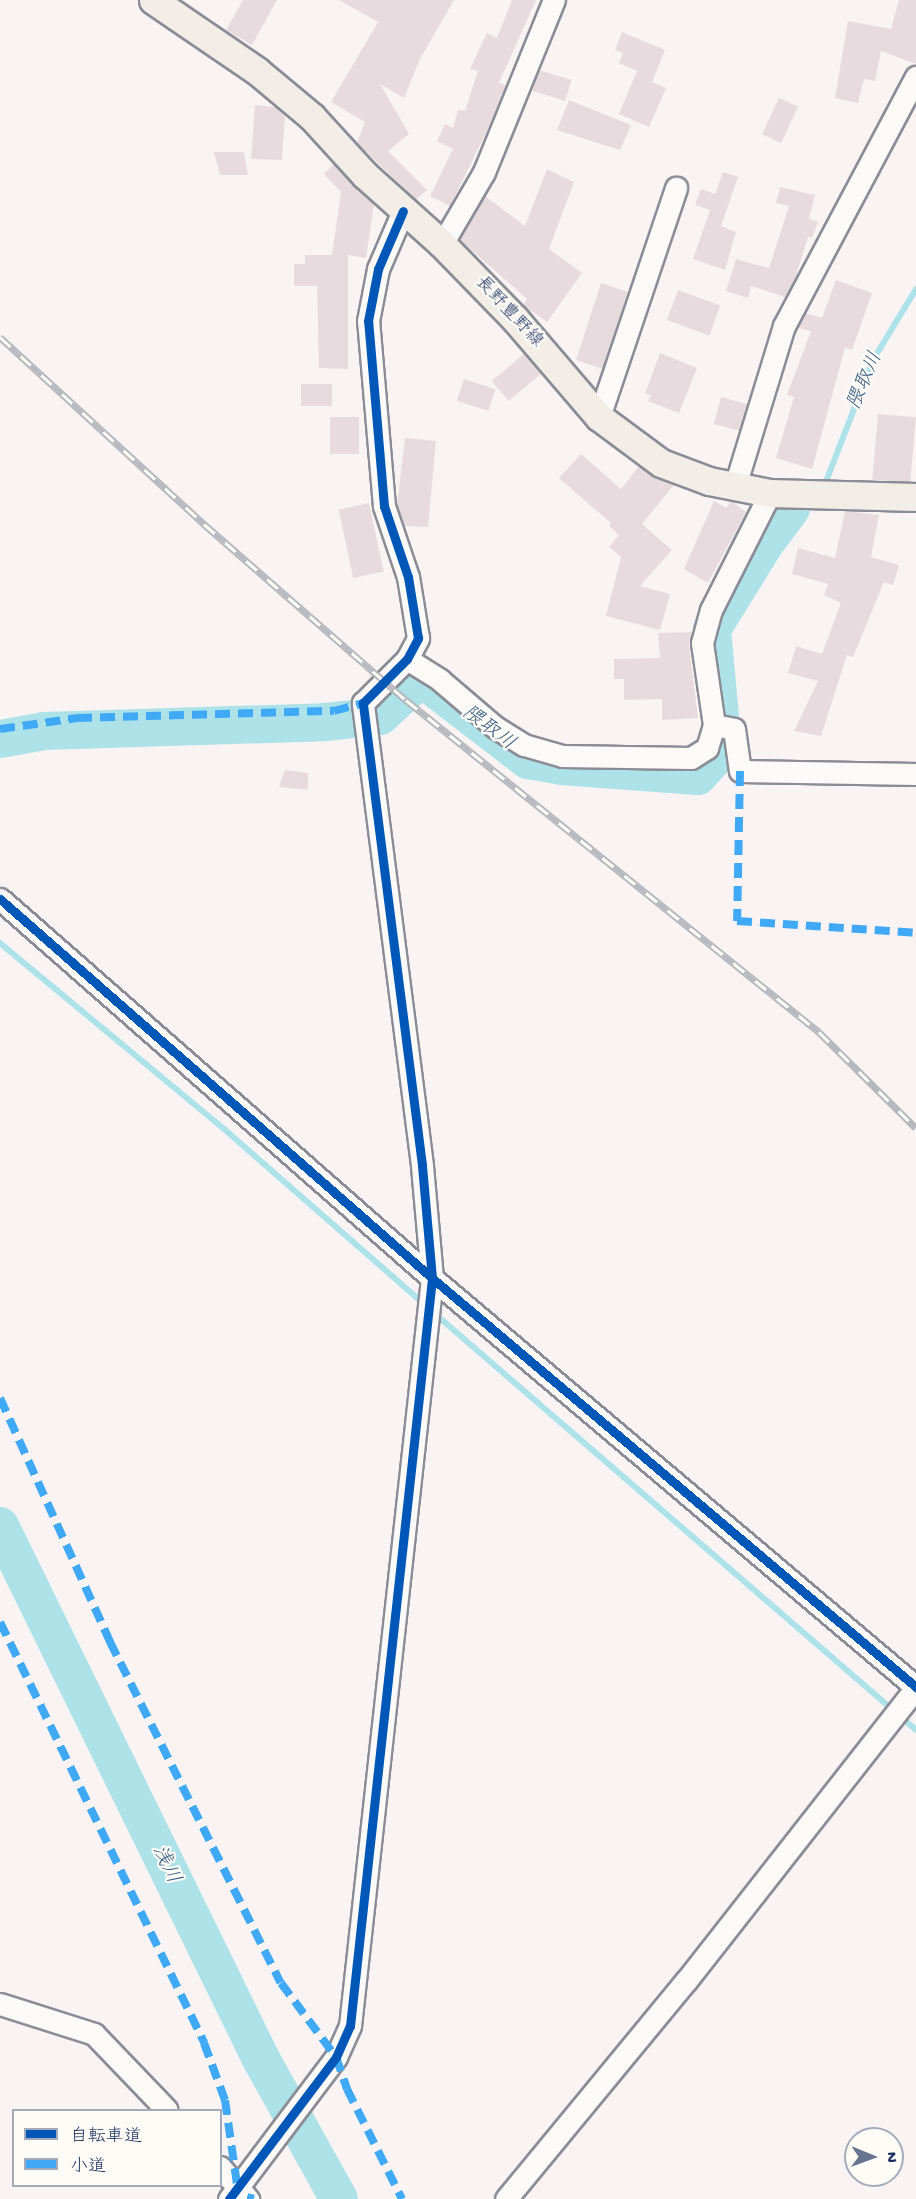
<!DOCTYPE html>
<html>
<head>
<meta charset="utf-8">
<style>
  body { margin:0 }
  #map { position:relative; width:916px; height:2199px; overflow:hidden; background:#faf3f3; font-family:"Gochi Hand","Klee One",sans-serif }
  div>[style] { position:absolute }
  .stream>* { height:6px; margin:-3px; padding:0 3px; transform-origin:3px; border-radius:3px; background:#ace2e8 }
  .river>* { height:38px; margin:-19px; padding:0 19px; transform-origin:19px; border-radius:19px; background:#ace2e8 }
  .building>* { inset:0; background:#e8dbe0; transform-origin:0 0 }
  .roads { filter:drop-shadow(2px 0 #8b8c95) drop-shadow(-2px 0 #8b8c95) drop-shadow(0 2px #8b8c95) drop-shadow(0 -2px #8b8c95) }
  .minor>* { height:21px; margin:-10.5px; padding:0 10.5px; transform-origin:10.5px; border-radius:10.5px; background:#fbfaf8 }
  .major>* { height:27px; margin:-13.5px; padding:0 13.5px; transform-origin:13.5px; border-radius:13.5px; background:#f2ede6 }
  .rail>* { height:7px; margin-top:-3.5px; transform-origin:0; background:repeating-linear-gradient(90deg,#fdfcf7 0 14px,#b6b8bd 0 28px); box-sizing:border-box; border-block:2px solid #b6b8bd }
  .quiet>* { height:8px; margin-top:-4px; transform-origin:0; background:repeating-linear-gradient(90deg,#3fa9f5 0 15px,transparent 0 23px) }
  .cycleway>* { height:9px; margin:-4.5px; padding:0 4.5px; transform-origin:4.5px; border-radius:4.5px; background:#0057b8 }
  span { translate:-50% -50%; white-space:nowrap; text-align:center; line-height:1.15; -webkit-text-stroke:4.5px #fdfcf7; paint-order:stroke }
  .street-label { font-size:18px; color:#1b2f5e }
  .water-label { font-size:20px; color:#375a80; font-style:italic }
  .legend { position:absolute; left:12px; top:2109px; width:210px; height:78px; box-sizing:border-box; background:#fdfcf7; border:2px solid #a3aaba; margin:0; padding:8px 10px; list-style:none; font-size:18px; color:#1b2f5e }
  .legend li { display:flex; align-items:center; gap:12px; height:30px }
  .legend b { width:30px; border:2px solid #a3aaba }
  .north { position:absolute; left:844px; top:2127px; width:60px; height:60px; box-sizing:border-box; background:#fdfcf7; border:2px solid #a3aaba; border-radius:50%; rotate:91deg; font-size:16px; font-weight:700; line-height:24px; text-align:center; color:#1b2f5e }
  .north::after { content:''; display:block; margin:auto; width:21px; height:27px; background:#697492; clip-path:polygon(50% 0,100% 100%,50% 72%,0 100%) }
</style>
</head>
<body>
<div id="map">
  <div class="stream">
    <i style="left:827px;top:479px;width:128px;rotate:-68.9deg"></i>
    <i style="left:873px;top:360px;width:83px;rotate:-58.8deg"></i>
    <i style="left:0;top:943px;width:290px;rotate:39.7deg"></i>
    <i style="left:223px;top:1128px;width:267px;rotate:41.2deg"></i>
    <i style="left:434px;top:1313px;width:637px;rotate:40.86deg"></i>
  </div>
  <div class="river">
    <i style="left:0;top:739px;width:45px;rotate:-10.3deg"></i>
    <i style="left:44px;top:731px;width:281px;rotate:-1.8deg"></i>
    <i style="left:325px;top:722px;width:55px;rotate:-6.2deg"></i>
    <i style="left:380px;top:716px;width:56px;rotate:-42.8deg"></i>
    <i style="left:421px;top:678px;width:135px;rotate:37.5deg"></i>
    <i style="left:528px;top:760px;width:34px;rotate:10deg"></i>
    <i style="left:561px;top:766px;width:137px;rotate:4.2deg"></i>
    <i style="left:698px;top:776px;width:28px;rotate:-48deg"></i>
    <i style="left:717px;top:755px;width:17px;rotate:-73deg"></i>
    <i style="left:722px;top:739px;width:110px;rotate:-95.2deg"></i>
    <i style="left:712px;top:629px;width:102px;rotate:-58.2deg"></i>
    <i style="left:766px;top:542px;width:41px;rotate:-52.9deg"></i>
    <i style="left:0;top:1526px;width:593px;rotate:63.91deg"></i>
    <i style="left:261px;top:2059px;width:160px;rotate:60.9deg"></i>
  </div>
  <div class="building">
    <i style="clip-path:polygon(243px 0,277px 0,252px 45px,226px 30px)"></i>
    <i style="clip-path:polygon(339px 0,454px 0,419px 61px,404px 98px,380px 84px,409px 134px,388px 151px,427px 190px,416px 200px,357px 143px,365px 122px,331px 102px,378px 22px)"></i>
    <i style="clip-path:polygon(512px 0,536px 0,499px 83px,506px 85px,485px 135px,450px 206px,430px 196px,453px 149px,437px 141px,445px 124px,453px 128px,458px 110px,465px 111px,478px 71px,470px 69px,487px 33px,497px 38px)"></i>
    <i style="clip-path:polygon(899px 0,916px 0,916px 64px,881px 51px,875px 81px,864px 79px,858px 103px,835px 98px,848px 21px,891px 29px)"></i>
    <i style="clip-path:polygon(622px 32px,665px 50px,652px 82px,666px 88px,649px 127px,619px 114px,637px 71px,619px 63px,623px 53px,615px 50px)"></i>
    <i style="left:539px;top:70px;width:34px;height:22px;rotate:17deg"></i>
    <i style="left:779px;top:98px;width:21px;height:40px;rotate:25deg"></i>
    <i style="clip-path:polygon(569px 100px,631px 125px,620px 150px,557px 130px)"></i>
    <i style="clip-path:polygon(255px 105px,276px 107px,285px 115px,282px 160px,251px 159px)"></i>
    <i style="clip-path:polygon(214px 152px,244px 152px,248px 175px,220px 175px)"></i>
    <i style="clip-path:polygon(334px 164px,374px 204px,366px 258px,348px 255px,348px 369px,319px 368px,317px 286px,294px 286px,294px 264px,305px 264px,305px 255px,332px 255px,341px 192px,324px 174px)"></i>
    <i style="clip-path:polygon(547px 169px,574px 182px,549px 249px,582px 273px,547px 322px,523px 305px,527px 299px,459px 239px,485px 196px,525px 226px)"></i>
    <i style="clip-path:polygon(723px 172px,738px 177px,721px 226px,736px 232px,725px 270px,693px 259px,710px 210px,695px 205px,701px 189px,715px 194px)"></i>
    <i style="clip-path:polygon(780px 187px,815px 195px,809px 219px,818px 222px,812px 238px,808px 237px,795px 279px,785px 297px,751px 286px,748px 298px,726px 291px,736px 259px,769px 268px,789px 206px,776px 203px)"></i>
    <i style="clip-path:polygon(836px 280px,872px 293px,852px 350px,845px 348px,812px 469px,776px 458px,794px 397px,787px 395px,811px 331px,798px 328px,805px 313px,822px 318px)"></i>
    <i style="left:601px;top:283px;width:28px;height:81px;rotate:18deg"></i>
    <i style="left:678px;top:290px;width:45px;height:32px;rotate:20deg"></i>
    <i style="clip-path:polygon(660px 353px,697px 368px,679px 413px,648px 401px,651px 395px,645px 394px)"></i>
    <i style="left:524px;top:354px;width:26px;height:42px;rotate:50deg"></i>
    <i style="left:464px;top:379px;width:33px;height:23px;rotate:18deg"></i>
    <i style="left:301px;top:384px;width:31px;height:22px"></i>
    <i style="left:721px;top:397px;width:27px;height:28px;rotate:15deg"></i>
    <i style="left:878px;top:414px;width:38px;height:66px;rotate:5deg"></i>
    <i style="left:330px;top:417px;width:29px;height:37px"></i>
    <i style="clip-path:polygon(405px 438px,436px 441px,428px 527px,404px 526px,397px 505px)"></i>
    <i style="clip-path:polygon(581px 454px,621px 489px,639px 466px,674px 485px,642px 524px,672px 550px,640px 586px,670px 594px,660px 630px,606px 616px,621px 557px,609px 547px,619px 535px,609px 526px,611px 523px,559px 478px)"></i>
    <i style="clip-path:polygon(714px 501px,726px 508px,731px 501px,746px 512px,708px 583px,684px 569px)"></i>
    <i style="left:369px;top:503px;width:70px;height:31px;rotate:78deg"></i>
    <i style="clip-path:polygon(845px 511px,879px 515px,871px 557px,899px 565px,893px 585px,884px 582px,853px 657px,847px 655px,821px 736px,794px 731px,818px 681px,788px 673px,796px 646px,822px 654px,841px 603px,824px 595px,828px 584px,792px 574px,798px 548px,835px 558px)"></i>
    <i style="clip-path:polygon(692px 632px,689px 645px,698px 718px,662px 720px,662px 699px,624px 700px,624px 679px,614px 679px,614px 659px,660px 658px,658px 633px)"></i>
    <i style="clip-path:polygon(285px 770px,308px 773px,308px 790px,279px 787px)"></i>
  </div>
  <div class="roads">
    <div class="minor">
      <i style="left:442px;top:244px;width:83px;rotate:-59.7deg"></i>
      <i style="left:484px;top:172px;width:186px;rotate:-67.9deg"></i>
      <i style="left:599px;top:417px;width:242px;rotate:-71.4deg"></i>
      <i style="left:735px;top:486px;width:167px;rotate:-73deg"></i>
      <i style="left:784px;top:326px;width:282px;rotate:-62.1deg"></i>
      <i style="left:407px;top:659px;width:39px;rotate:32deg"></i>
      <i style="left:440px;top:680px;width:72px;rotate:40.5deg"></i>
      <i style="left:495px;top:727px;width:34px;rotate:32deg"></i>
      <i style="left:524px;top:745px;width:40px;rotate:16deg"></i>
      <i style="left:562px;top:756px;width:129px;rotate:0.9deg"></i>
      <i style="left:691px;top:758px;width:19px;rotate:-32deg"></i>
      <i style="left:707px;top:748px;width:24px;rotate:-73deg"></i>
      <i style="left:714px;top:725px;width:20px;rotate:11deg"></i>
      <i style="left:734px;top:729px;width:42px;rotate:81.9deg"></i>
      <i style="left:740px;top:771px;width:176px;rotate:1deg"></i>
      <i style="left:714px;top:725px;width:83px;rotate:-98.3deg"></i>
      <i style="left:702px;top:643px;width:34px;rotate:-75deg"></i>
      <i style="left:711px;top:610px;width:131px;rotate:-63.2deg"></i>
      <i style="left:0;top:899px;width:575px;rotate:41.26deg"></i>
      <i style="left:432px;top:1278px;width:634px;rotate:40.2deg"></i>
      <i style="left:0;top:2004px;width:99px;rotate:17.7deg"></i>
      <i style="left:94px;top:2034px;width:105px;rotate:46.2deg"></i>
      <i style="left:220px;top:2167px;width:43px;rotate:48.8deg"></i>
      <i style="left:229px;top:2199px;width:178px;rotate:-53deg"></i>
      <i style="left:336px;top:2057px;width:34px;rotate:-66deg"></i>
      <i style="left:350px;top:2026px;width:752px;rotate:-83.74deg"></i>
      <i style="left:432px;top:1278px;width:113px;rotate:-95.1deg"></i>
      <i style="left:422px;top:1165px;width:466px;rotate:-97.3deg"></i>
      <i style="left:363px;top:703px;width:62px;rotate:-45deg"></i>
      <i style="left:407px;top:659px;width:24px;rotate:-62deg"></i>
      <i style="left:418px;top:638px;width:62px;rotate:-99.3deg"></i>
      <i style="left:408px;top:577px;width:75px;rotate:-108.7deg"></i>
      <i style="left:384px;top:506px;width:186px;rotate:-94.9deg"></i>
      <i style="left:368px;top:321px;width:53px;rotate:-79.1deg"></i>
      <i style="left:378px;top:269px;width:63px;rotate:-66.7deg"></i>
      <i style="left:506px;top:2199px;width:283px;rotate:-50.5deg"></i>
      <i style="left:686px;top:1981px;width:372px;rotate:-51.9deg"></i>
    </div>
    <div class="major">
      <i style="left:153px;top:0;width:126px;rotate:34.3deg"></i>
      <i style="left:257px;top:71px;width:72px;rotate:39.9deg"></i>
      <i style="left:312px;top:117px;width:79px;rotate:47.6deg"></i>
      <i style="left:365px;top:175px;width:103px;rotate:41.9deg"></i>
      <i style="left:442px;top:244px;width:105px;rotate:45.8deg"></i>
      <i style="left:515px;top:319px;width:129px;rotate:49.4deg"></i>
      <i style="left:599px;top:417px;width:77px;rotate:36.6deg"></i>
      <i style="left:661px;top:463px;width:51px;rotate:20.6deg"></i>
      <i style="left:709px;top:481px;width:62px;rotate:11.1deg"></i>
      <i style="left:770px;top:493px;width:146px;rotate:1.6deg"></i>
    </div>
  </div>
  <div class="rail">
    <i style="left:0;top:337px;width:277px;rotate:42.5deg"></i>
    <i style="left:204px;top:524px;width:268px;rotate:41.1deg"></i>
    <i style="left:406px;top:700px;width:530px;rotate:38.79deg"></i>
    <i style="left:819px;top:1032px;width:136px;rotate:44.7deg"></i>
  </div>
  <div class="quiet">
    <i style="left:0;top:729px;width:78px;rotate:-8.1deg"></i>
    <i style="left:77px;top:718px;width:257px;rotate:-1.6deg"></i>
    <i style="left:334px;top:711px;width:30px;rotate:-15deg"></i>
    <i style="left:740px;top:771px;width:150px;rotate:91.1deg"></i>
    <i style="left:737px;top:921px;width:179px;rotate:3.8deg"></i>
    <i style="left:0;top:1398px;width:268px;rotate:65.7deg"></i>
    <i style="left:110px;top:1642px;width:381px;rotate:63.4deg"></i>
    <i style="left:281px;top:1983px;width:92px;rotate:53.4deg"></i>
    <i style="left:336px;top:2057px;width:34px;rotate:71deg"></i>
    <i style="left:347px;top:2089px;width:123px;rotate:63.4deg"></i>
    <i style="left:0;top:1622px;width:468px;rotate:64.1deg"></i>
    <i style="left:204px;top:2043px;width:61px;rotate:69.8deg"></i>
    <i style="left:225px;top:2100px;width:85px;rotate:81.9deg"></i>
    <i style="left:247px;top:2197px;width:7px;rotate:16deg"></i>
  </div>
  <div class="cycleway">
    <i style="left:0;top:899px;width:575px;rotate:41.26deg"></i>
    <i style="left:432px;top:1278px;width:634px;rotate:40.2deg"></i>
    <i style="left:229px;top:2199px;width:178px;rotate:-53deg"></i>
    <i style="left:336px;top:2057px;width:34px;rotate:-66deg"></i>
    <i style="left:350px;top:2026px;width:752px;rotate:-83.74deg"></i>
    <i style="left:432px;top:1278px;width:113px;rotate:-95.1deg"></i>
    <i style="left:422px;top:1165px;width:466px;rotate:-97.3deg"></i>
    <i style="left:363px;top:703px;width:62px;rotate:-45deg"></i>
    <i style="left:407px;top:659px;width:24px;rotate:-62deg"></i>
    <i style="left:418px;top:638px;width:62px;rotate:-99.3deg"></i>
    <i style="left:408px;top:577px;width:75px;rotate:-108.7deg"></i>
    <i style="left:384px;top:506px;width:186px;rotate:-94.9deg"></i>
    <i style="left:368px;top:321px;width:53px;rotate:-79.1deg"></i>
    <i style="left:378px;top:269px;width:63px;rotate:-66.7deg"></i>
  </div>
  <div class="street-label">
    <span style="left:508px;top:313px;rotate:47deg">長野豊野線</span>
  </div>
  <div class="water-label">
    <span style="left:866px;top:381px;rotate:-67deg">隈取川</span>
    <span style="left:488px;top:729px;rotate:37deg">隈取川</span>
    <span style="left:165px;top:1865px;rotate:64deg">浅川</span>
  </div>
  <ul class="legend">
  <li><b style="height:8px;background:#0057b8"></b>自転車道</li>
  <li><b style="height:8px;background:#3fa9f5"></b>小道</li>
  </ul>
  <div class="north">N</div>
</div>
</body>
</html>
